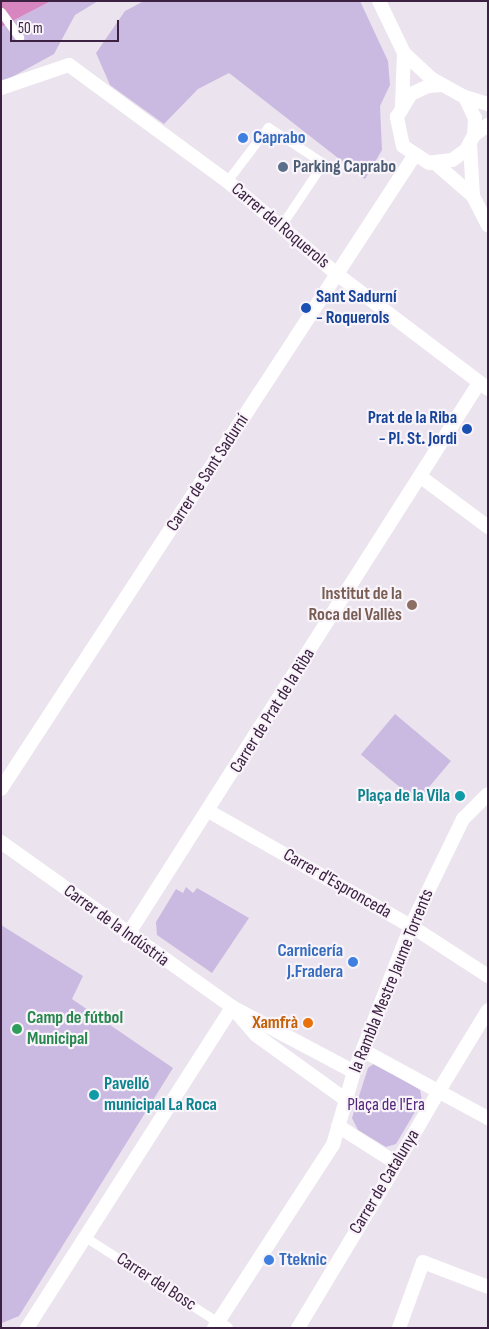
<!DOCTYPE html>
<html>
<head>
<meta charset="utf-8">
<style>
  body { margin:0 }
  #map { position:relative; width:489px; height:1329px; overflow:hidden; background:#ebe3ee; font-family:"Sofia Sans Condensed",sans-serif }
  div>[style] { position:absolute }
  .green>* { inset:0; background:#cabae1; transform-origin:0 0 }
  .water>* { inset:0; background:#d886c0 }
  .service>* { height:9px; margin:-4.5px; padding:0 4.5px; transform-origin:4.5px; border-radius:4.5px; background:#fff }
  .pedestrian>* { height:12px; margin:-6px; padding:0 6px; transform-origin:6px; border-radius:6px; background:#fff }
  .minor>* { height:14px; margin:-7px; padding:0 7px; transform-origin:7px; border-radius:7px; background:#fff }
  .tertiary>* { height:14px; margin:-7px; padding:0 7px; transform-origin:7px; border-radius:7px; background:#fff }
  .dots>* { width:14px; height:14px; translate:-50% -50%; box-sizing:border-box; border:2px solid #f8f4fa; border-radius:50% }
  span { translate:-50% -50%; white-space:nowrap; text-align:center; line-height:1.15; -webkit-text-stroke:4.5px #f8f4fa; paint-order:stroke }
  .shop-label { font-size:18px; color:#366cbe; font-weight:700 }
  .left { translate:0 -50%; text-align:left }
  .right { translate:-100% -50%; text-align:right }
  .service-label { font-size:18px; color:#4e5e75; font-weight:700 }
  .street-label { font-size:18px; color:#3d2142 }
  .transit-label { font-size:18px; color:#164399; font-weight:700 }
  .education-label { font-size:18px; color:#785e54; font-weight:700 }
  .culture-label { font-size:18px; color:#0d838f; font-weight:700 }
  .leisure-label { font-size:18px; color:#27864d; font-weight:700 }
  .food-label { font-size:18px; color:#c56008; font-weight:700 }
  .park-label { font-size:18px; color:#54277d }
  .frame { position:absolute; inset:0; border:2px solid #3d2142; pointer-events:none }
  .scale { position:absolute; left:10px; top:20px; width:109px; height:22px; box-sizing:border-box; border:2px solid #3d2142; border-top:0; padding-left:6px; font-size:15px; line-height:18px; white-space:nowrap; color:#3d2142; -webkit-text-stroke:4px #f8f4fa; paint-order:stroke }
</style>
</head>
<body>
<div id="map">
  <div class="green">
    <i style="clip-path:polygon(51px 1px,98px 1px,75px 15px,54px 54px,1px 83px,1px 27px)"></i>
    <i style="clip-path:polygon(144px 1px,360px 1px,388px 61px,390px 85px,380px 106px,382px 150px,365px 179px,229px 73px,198px 89px,164px 124px,110px 85px,96px 53px,125px 11px)"></i>
    <i style="left:395px;top:714px;width:73px;height:53px;rotate:40deg"></i>
    <i style="clip-path:polygon(186px 887px,193px 893px,197px 888px,249px 918px,212px 973px,157px 935px,156px 922px,176px 889px,183px 893px)"></i>
    <i style="clip-path:polygon(1px 925px,83px 976px,72px 999px,173px 1068px,19px 1316px,2px 1323px)"></i>
    <i style="clip-path:polygon(375px 1063px,420px 1090px,422px 1100px,396px 1144px,386px 1147px,358px 1130px,352px 1118px,368px 1068px)"></i>
  </div>
  <div class="water">
    <i style="clip-path:polygon(1px 1px,51px 1px,1px 27px)"></i>
  </div>
  <div class="service">
    <i style="left:1px;top:12px;width:31px;rotate:54deg"></i>
    <i style="left:227px;top:181px;width:68px;rotate:-52.8deg"></i>
    <i style="left:268px;top:127px;width:66px;rotate:33.2deg"></i>
    <i style="left:323px;top:163px;width:77px;rotate:123.9deg"></i>
    <i style="left:85px;top:1237px;width:158px;rotate:32.6deg"></i>
  </div>
  <div class="pedestrian">
    <i style="left:218px;top:1322px;width:11px;rotate:34deg"></i>
  </div>
  <div class="minor">
    <i style="left:1px;top:88px;width:72px;rotate:-18.7deg"></i>
    <i style="left:69px;top:65px;width:196px;rotate:36.3deg"></i>
    <i style="left:227px;top:181px;width:145px;rotate:40.3deg"></i>
    <i style="left:338px;top:275px;width:188px;rotate:37.2deg"></i>
    <i style="left:465px;top:97px;width:24px;rotate:17deg"></i>
    <i style="left:474px;top:135px;width:17px;rotate:-36deg"></i>
    <i style="left:421px;top:477px;width:84px;rotate:36.7deg"></i>
    <i style="left:1px;top:789px;width:756px;rotate:-56.88deg"></i>
    <i style="left:210px;top:812px;width:231px;rotate:29.6deg"></i>
    <i style="left:411px;top:926px;width:92px;rotate:33deg"></i>
    <i style="left:1px;top:842px;width:284px;rotate:35.5deg"></i>
    <i style="left:232px;top:1007px;width:138px;rotate:28deg"></i>
    <i style="left:127px;top:936px;width:656px;rotate:-57.52deg"></i>
    <i style="left:237px;top:1013px;width:29px;rotate:49deg"></i>
    <i style="left:256px;top:1035px;width:111px;rotate:35.8deg"></i>
    <i style="left:364px;top:1051px;width:141px;rotate:28.4deg"></i>
    <i style="left:338px;top:1126px;width:69px;rotate:32.5deg"></i>
    <i style="left:391px;top:1173px;width:97px;rotate:-59.7deg"></i>
    <i style="left:27px;top:1328px;width:381px;rotate:-57.4deg"></i>
    <i style="left:214px;top:1328px;width:218px;rotate:-57deg"></i>
    <i style="left:333px;top:1145px;width:76px;rotate:-74deg"></i>
    <i style="left:354px;top:1072px;width:157px;rotate:-68.7deg"></i>
    <i style="left:411px;top:926px;width:119px;rotate:-64.1deg"></i>
    <i style="left:463px;top:819px;width:35px;rotate:-45deg"></i>
    <i style="left:399px;top:1328px;width:70px;rotate:-70deg"></i>
    <i style="left:423px;top:1262px;width:70px;rotate:21deg"></i>
  </div>
  <div class="tertiary">
    <i style="left:379px;top:1px;width:58px;rotate:64.3deg"></i>
    <i style="left:404px;top:53px;width:52px;rotate:92.2deg"></i>
    <i style="left:404px;top:53px;width:38px;rotate:43deg"></i>
    <i style="left:432px;top:79px;width:38px;rotate:29deg"></i>
    <i style="left:465px;top:97px;width:23px;rotate:65deg"></i>
    <i style="left:475px;top:118px;width:17px;rotate:93deg"></i>
    <i style="left:474px;top:135px;width:17px;rotate:118deg"></i>
    <i style="left:466px;top:150px;width:17px;rotate:144deg"></i>
    <i style="left:452px;top:160px;width:23px;rotate:173deg"></i>
    <i style="left:429px;top:163px;width:31px;rotate:-147deg"></i>
    <i style="left:403px;top:146px;width:30px;rotate:-102deg"></i>
    <i style="left:397px;top:117px;width:27px;rotate:-59deg"></i>
    <i style="left:411px;top:94px;width:19px;rotate:-25deg"></i>
    <i style="left:428px;top:86px;width:14px;rotate:-4deg"></i>
    <i style="left:470px;top:144px;width:52px;rotate:86.7deg"></i>
    <i style="left:473px;top:196px;width:33px;rotate:63deg"></i>
    <i style="left:435px;top:163px;width:50px;rotate:41deg"></i>
    <i style="left:440px;top:1089px;width:92px;rotate:-58.7deg"></i>
    <i style="left:298px;top:1328px;width:181px;rotate:-59deg"></i>
  </div>
  <div class="dots">
    <i style="left:243px;top:138px;background:#3f7fe0"></i>
    <i style="left:283px;top:167px;background:#5c6f8a"></i>
    <i style="left:306px;top:308px;background:#1a4fb4"></i>
    <i style="left:467px;top:429px;background:#1a4fb4"></i>
    <i style="left:412px;top:605px;background:#8d6e63"></i>
    <i style="left:460px;top:796px;background:#0f9aa8"></i>
    <i style="left:353px;top:962px;background:#3f7fe0"></i>
    <i style="left:308px;top:1023px;background:#e8710a"></i>
    <i style="left:17px;top:1029px;background:#2e9e5b"></i>
    <i style="left:94px;top:1095px;background:#0f9aa8"></i>
    <i style="left:269px;top:1260px;background:#3f7fe0"></i>
  </div>
  <div class="shop-label">
    <span class="left" style="left:253px;top:138px">Caprabo</span>
    <span class="right" style="left:343px;top:962px">Carnicería<br>J.Fradera</span>
    <span class="left" style="left:279px;top:1260px">Tteknic</span>
  </div>
  <div class="service-label">
    <span class="left" style="left:293px;top:167px">Parking Caprabo</span>
  </div>
  <div class="street-label">
    <span style="left:280px;top:226px;rotate:40deg">Carrer del Roquerols</span>
    <span style="left:208px;top:473px;rotate:-57deg">Carrer de Sant Sadurní</span>
    <span style="left:273px;top:711px;rotate:-58deg">Carrer de Prat de la Riba</span>
    <span style="left:337px;top:884px;rotate:30deg">Carrer d'Espronceda</span>
    <span style="left:116px;top:926px;rotate:36deg">Carrer de la Indústria</span>
    <span style="left:392px;top:981px;rotate:-68deg">la Rambla Mestre Jaume Torrents</span>
    <span style="left:385px;top:1182px;rotate:-59deg">Carrer de Catalunya</span>
    <span style="left:156px;top:1282px;rotate:33deg">Carrer del Bosc</span>
  </div>
  <div class="transit-label">
    <span class="left" style="left:316px;top:308px">Sant Sadurní<br>- Roquerols</span>
    <span class="right" style="left:457px;top:429px">Prat de la Riba<br>- Pl. St. Jordi</span>
  </div>
  <div class="education-label">
    <span class="right" style="left:402px;top:605px">Institut de la<br>Roca del Vallès</span>
  </div>
  <div class="culture-label">
    <span class="right" style="left:450px;top:796px">Plaça de la Vila</span>
    <span class="left" style="left:104px;top:1095px">Pavelló<br>municipal La Roca</span>
  </div>
  <div class="leisure-label">
    <span class="left" style="left:27px;top:1029px">Camp de fútbol<br>Municipal</span>
  </div>
  <div class="food-label">
    <span class="right" style="left:298px;top:1023px">Xamfrà</span>
  </div>
  <div class="park-label">
    <span style="left:386px;top:1105px">Plaça de l'Era</span>
  </div>
  <div class="frame"></div>
  <div class="scale">50 m</div>
</div>
</body>
</html>
